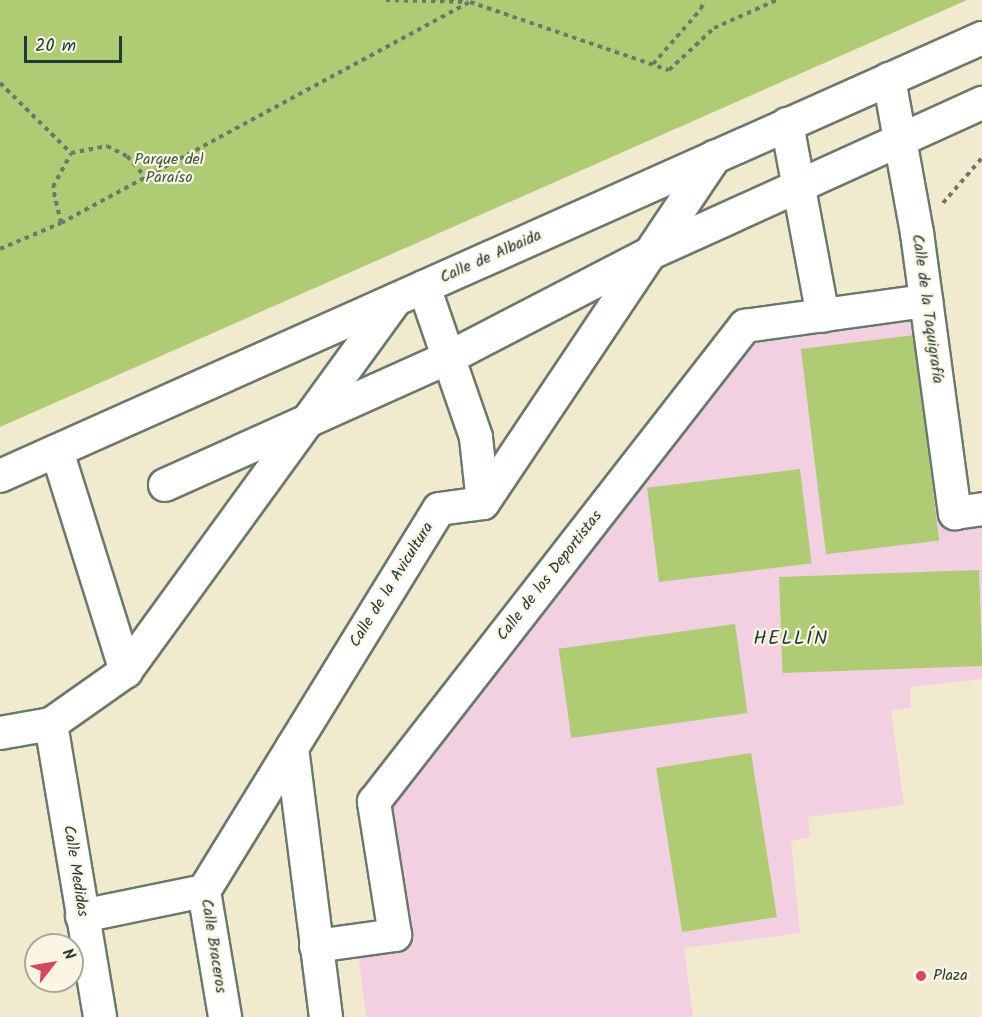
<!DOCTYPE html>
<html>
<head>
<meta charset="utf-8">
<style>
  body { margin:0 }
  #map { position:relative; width:982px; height:1017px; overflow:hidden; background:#f1eacf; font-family:Kalam,sans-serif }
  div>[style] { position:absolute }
  .built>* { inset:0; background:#f2cfe1 }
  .green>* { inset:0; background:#afcc74; transform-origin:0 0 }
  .path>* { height:4px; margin-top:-2px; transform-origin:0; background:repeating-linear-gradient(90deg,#687a6a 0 4.5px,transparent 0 9px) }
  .roads { filter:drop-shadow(2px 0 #687a6a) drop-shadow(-2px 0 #687a6a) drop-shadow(0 2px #687a6a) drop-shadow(0 -2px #687a6a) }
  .minor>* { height:32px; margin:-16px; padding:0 16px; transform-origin:16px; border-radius:16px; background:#fff }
  .dots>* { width:16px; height:16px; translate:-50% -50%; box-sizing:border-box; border:3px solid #fcf5e5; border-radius:50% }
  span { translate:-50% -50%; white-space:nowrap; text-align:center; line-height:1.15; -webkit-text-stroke:4.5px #fcf5e5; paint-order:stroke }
  .park-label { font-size:16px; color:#3c5a41 }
  .street-label { font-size:16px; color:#1f3d34 }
  .poi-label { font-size:16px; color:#1f3d34 }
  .left { translate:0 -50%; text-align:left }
  .quarter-label { font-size:20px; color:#1f3d34; letter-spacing:1.5px }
  .north { position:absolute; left:24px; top:933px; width:60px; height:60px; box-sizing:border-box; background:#fcf5e5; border:2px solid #a4ab9e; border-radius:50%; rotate:59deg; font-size:16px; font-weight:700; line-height:24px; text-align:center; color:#1f3d34 }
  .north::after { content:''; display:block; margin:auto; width:21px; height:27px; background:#d1495b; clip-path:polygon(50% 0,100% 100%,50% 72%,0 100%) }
  .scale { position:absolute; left:24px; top:36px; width:98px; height:27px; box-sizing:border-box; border:3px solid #1f3d34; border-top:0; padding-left:8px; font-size:18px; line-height:21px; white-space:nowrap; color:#1f3d34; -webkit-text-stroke:4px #fcf5e5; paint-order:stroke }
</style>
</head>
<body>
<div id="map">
  <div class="built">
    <i style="clip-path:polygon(919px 318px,944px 526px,982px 522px,982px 679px,910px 687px,911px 708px,891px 711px,904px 805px,808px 817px,810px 837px,791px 841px,800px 933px,684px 948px,693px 1017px,366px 1017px,358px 951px,411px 944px,392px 804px,751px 342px)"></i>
  </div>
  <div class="green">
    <i style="clip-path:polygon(0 0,967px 0,0 427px)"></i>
    <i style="left:914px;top:335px;width:207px;height:114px;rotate:83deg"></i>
    <i style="left:800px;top:469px;width:95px;height:154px;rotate:83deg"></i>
    <i style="left:979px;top:570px;width:96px;height:200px;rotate:88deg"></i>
    <i style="left:735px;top:624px;width:90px;height:178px;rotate:82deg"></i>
    <i style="left:751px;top:753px;width:166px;height:96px;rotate:81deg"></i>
  </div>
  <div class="path">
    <i style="left:386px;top:0;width:82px;rotate:1.4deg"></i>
    <i style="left:653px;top:64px;width:73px;rotate:-48.9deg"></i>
    <i style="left:701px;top:9px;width:9px;rotate:-72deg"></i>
    <i style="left:0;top:83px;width:100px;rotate:44.6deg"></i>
    <i style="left:943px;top:203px;width:60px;rotate:-49.1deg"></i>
    <i style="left:61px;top:223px;width:37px;rotate:-103deg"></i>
    <i style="left:53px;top:187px;width:38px;rotate:-62deg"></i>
    <i style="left:71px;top:153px;width:37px;rotate:-11deg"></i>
    <i style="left:107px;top:146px;width:22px;rotate:27deg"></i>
    <i style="left:127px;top:156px;width:29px;rotate:49deg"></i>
    <i style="left:0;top:249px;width:66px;rotate:-23.1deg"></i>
    <i style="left:61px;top:223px;width:465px;rotate:-28.4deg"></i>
    <i style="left:470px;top:2px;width:210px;rotate:18.9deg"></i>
    <i style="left:669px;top:70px;width:62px;rotate:-43deg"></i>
    <i style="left:714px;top:28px;width:69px;rotate:-24deg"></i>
  </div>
  <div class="roads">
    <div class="minor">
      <i style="left:889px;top:79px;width:157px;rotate:79.7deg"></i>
      <i style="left:917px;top:233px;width:283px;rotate:82.3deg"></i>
      <i style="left:955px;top:513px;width:27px;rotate:-8deg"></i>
      <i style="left:787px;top:124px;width:195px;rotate:79.4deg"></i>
      <i style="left:57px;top:451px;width:231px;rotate:72.6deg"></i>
      <i style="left:0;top:476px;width:1075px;rotate:-24.04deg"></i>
      <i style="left:165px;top:485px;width:312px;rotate:-24.2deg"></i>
      <i style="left:450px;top:357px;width:224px;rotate:-27.4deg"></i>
      <i style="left:649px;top:254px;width:366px;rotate:-24.4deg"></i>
      <i style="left:483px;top:503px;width:417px;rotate:-56.2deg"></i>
      <i style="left:51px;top:724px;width:297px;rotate:80.5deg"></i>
      <i style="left:0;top:733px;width:52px;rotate:-10deg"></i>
      <i style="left:51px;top:724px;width:92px;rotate:-35.2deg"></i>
      <i style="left:126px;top:671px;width:459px;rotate:-54deg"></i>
      <i style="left:292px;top:748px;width:271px;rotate:82.8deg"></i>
      <i style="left:204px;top:891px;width:448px;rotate:-58.4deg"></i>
      <i style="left:439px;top:509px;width:44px;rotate:-7.8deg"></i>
      <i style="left:483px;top:503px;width:66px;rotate:-96.1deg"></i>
      <i style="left:476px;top:437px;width:159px;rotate:-109.1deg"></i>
      <i style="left:82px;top:916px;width:125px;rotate:-11.6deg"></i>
      <i style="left:204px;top:891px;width:128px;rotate:80.5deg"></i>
      <i style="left:316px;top:946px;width:80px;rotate:-7.9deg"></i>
      <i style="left:395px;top:935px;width:135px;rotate:-99deg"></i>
      <i style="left:374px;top:802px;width:604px;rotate:-52.07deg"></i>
      <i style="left:745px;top:326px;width:183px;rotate:-7.9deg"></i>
    </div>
  </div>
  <div class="dots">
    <i style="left:921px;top:976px;background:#d1495b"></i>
  </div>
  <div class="park-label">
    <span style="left:169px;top:169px">Parque del<br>Paraíso</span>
  </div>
  <div class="street-label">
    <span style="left:491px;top:257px;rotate:-24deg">Calle de Albaida</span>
    <span style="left:927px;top:309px;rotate:82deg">Calle de la Taquigrafía</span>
    <span style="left:550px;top:576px;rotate:-52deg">Calle de los Deportistas</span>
    <span style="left:392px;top:585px;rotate:-58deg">Calle de la Avicultura</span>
    <span style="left:75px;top:871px;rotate:81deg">Calle Medidas</span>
    <span style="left:213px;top:946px;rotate:81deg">Calle Braceros</span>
  </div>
  <div class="poi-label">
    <span class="left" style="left:933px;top:976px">Plaza</span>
  </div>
  <div class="quarter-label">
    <span style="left:791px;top:639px">HELLÍN</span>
  </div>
  <div class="north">N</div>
  <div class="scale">20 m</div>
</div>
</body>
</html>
